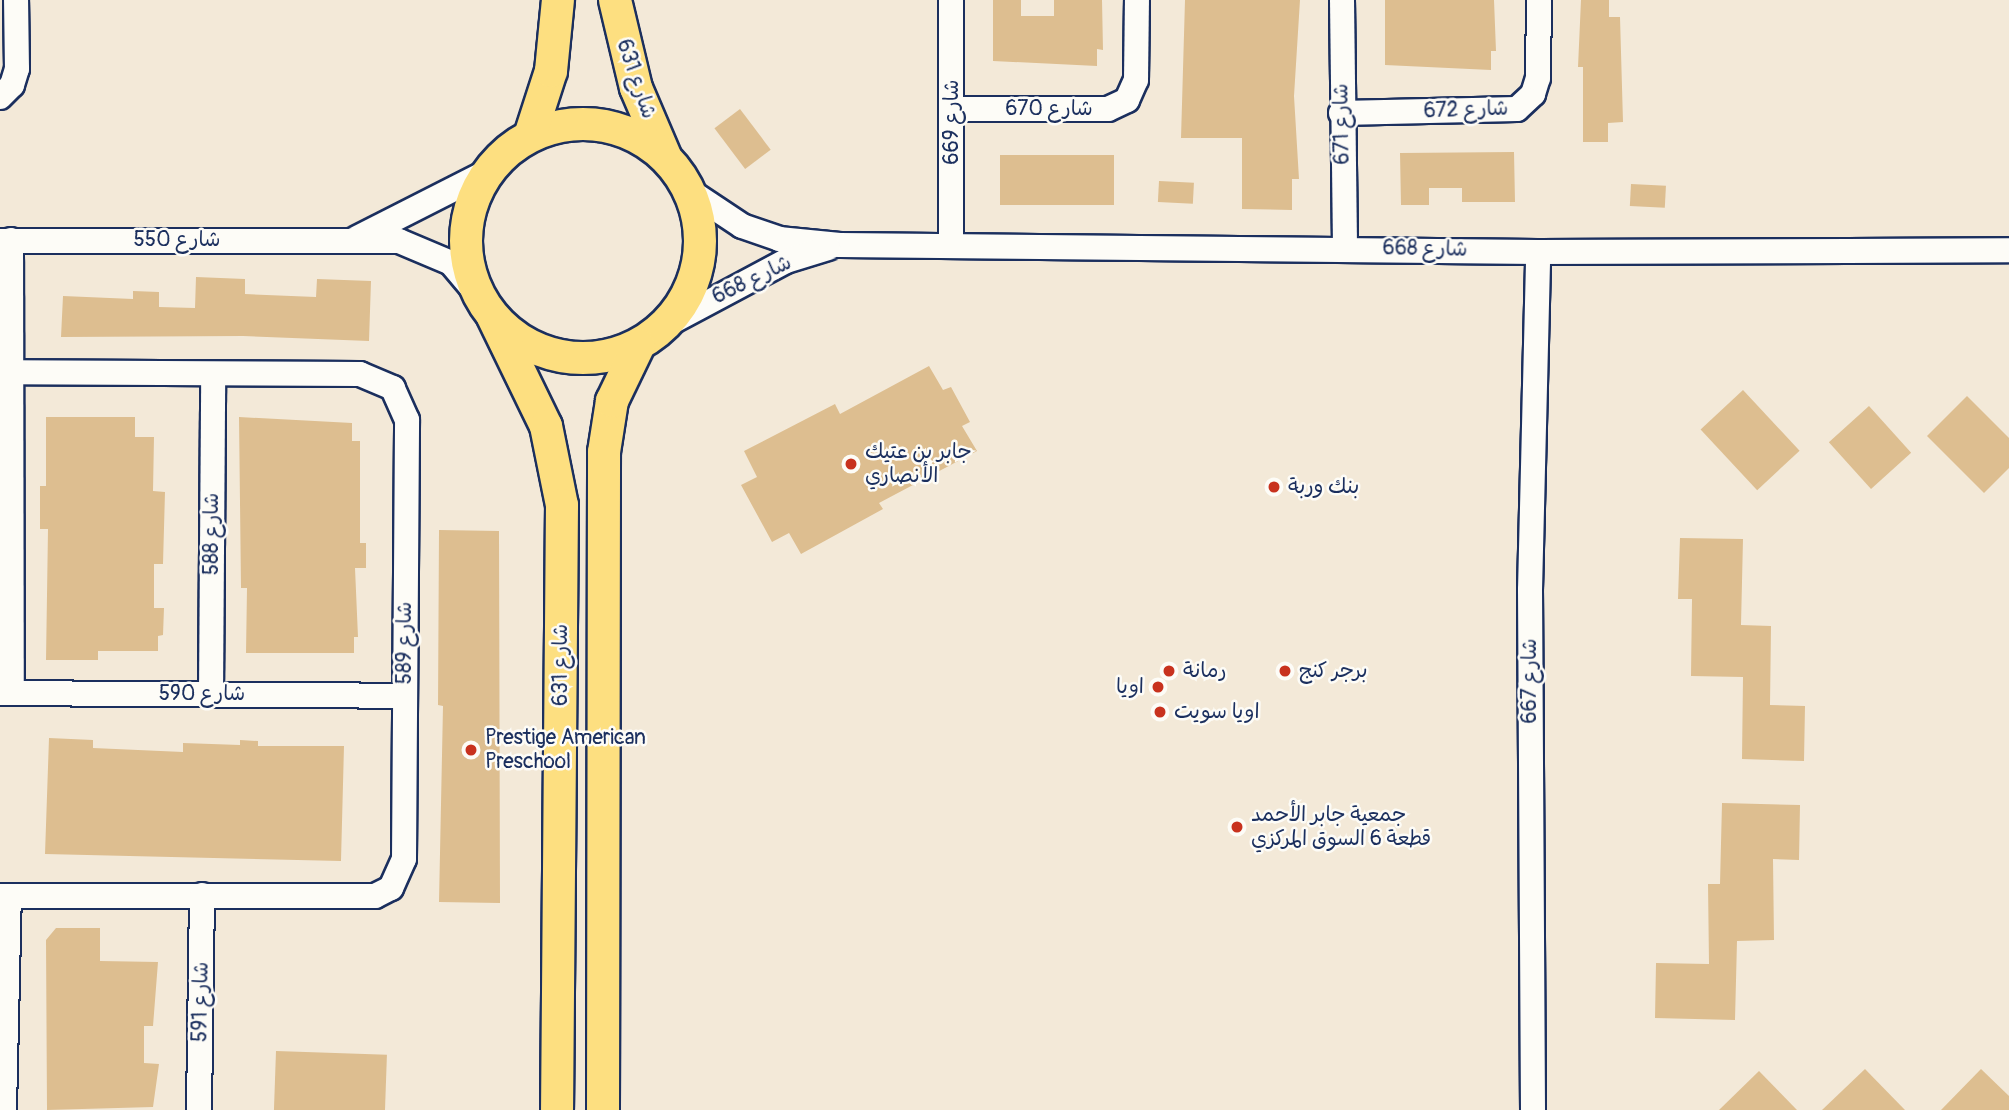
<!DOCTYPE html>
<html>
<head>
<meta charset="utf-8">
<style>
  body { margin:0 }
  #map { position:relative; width:2009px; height:1110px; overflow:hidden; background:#f3e9d8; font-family:Pangolin,"Playpen Sans Arabic",sans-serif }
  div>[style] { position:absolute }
  .building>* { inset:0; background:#ddbe90; transform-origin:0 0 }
  .roads { filter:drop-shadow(2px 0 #1b2f5e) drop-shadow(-2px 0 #1b2f5e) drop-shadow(0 2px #1b2f5e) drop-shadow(0 -2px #1b2f5e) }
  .minor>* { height:24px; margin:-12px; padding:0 12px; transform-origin:12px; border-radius:12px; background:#fdfcf7 }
  .major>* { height:32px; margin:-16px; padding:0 16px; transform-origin:16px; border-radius:16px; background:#fddf80 }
  .major>.ring { margin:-16px; padding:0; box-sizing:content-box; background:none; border:32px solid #fddf80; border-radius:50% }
  .dots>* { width:19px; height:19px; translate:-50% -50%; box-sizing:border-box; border:4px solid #fdfcf7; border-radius:50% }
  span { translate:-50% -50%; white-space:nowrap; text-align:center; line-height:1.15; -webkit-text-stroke:5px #fdfcf7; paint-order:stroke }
  .street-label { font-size:21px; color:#1b2f5e }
  .poi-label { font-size:21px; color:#1b2f5e }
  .left { translate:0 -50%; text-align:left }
  .right { translate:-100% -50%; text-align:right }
</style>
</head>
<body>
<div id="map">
  <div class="building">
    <i style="clip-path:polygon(993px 0,1021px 0,1021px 16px,1054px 16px,1054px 0,1102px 0,1103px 50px,1097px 49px,1097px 66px,993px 61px)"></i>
    <i style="clip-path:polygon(1185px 0,1300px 0,1294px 96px,1299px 179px,1292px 179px,1292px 210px,1242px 209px,1242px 138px,1181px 138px)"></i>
    <i style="clip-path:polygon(1385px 0,1494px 0,1496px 51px,1491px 51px,1491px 70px,1385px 65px)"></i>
    <i style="clip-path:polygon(1581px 0,1609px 0,1609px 17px,1620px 17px,1623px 122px,1608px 123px,1608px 142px,1583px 142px,1583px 67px,1578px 67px)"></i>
    <i style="left:740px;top:109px;width:51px;height:32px;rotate:53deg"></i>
    <i style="clip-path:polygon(1514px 152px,1515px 202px,1462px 202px,1462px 188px,1429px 188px,1429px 205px,1401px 205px,1400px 153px)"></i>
    <i style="left:1000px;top:155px;width:114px;height:50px"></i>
    <i style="left:1159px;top:181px;width:35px;height:21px;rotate:3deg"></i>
    <i style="left:1631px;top:184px;width:35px;height:22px;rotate:3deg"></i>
    <i style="clip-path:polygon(196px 277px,245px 279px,245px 294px,316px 297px,317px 279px,371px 281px,369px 341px,243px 336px,61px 337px,63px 296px,133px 299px,133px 291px,159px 292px,159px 307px,195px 308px)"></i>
    <i style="clip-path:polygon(929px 366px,943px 390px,951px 387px,970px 422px,962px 426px,977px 451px,879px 503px,883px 509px,801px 554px,789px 533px,772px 542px,741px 485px,757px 477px,744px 451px,835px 404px,840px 414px)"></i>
    <i style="left:1743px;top:390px;width:83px;height:58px;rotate:47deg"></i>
    <i style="clip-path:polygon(1967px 396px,2009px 438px,2009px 468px,1984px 493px,1927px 436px)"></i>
    <i style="left:1869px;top:406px;width:63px;height:54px;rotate:48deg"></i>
    <i style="clip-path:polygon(46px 417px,135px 417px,135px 437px,154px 437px,153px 491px,165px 492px,163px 564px,154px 564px,154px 608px,164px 608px,163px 635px,158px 636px,158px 651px,98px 651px,98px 660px,46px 660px,48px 529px,40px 529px,40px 486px,46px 486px)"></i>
    <i style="clip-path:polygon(239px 417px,352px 423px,352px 441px,360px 441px,360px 543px,366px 543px,366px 568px,355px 568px,358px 637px,354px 637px,354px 653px,246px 653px,247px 588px,241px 588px)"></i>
    <i style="clip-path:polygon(439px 530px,499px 531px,500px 903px,439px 902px,443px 706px,438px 705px)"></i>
    <i style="clip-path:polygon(1680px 538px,1743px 539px,1741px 625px,1771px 626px,1770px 705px,1805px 706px,1804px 761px,1742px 759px,1743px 677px,1691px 676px,1692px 599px,1678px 599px)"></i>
    <i style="clip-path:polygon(49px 738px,93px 740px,93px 748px,183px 752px,183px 743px,240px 745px,240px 740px,258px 741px,258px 746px,344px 746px,341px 861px,45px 854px)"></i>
    <i style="clip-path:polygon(1722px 803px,1800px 805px,1799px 860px,1773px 859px,1774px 940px,1737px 941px,1735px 1020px,1655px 1018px,1656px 963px,1709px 964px,1708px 884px,1720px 884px)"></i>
    <i style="clip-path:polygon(56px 928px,100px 928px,100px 961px,158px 962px,153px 1026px,144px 1026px,144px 1063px,159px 1064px,153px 1107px,47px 1110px,46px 940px)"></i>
    <i style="left:276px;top:1051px;width:111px;height:59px;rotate:2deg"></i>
    <i style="clip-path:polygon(1865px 1069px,1905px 1110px,1822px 1110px)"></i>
    <i style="clip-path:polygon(1981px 1069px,2009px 1096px,2009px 1110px,1941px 1110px)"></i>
    <i style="clip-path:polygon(1759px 1071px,1797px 1110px,1719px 1110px)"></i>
  </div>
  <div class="roads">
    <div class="minor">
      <i style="left:951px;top:0;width:244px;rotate:90deg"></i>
      <i style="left:1342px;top:0;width:247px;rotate:89.3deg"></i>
      <i style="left:0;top:97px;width:17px;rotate:-45deg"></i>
      <i style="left:12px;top:85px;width:17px;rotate:-73deg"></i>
      <i style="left:17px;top:69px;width:69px;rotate:-90.8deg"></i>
      <i style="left:952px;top:109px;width:156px"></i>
      <i style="left:1108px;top:109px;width:21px;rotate:-25deg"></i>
      <i style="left:1127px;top:100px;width:22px;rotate:-66deg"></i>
      <i style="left:1136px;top:80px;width:80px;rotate:-89.3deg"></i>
      <i style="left:1341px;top:113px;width:176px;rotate:-1.3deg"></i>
      <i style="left:1517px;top:109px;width:22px;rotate:-43deg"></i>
      <i style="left:1533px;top:94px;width:17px;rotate:-73deg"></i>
      <i style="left:1538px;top:78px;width:78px;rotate:-89.3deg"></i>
      <i style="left:691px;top:192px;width:61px;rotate:33.7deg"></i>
      <i style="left:742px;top:226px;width:39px;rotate:19deg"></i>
      <i style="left:779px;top:239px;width:61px;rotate:5.6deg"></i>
      <i style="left:840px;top:245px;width:698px;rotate:0.57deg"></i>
      <i style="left:1538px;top:252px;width:471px;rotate:-0.2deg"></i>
      <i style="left:357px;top:238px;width:146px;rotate:-26.9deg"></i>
      <i style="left:11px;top:240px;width:453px;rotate:89.9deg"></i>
      <i style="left:0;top:241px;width:399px"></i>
      <i style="left:399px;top:241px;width:56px;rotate:22.9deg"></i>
      <i style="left:451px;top:263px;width:40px;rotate:50deg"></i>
      <i style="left:668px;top:324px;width:134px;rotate:-28.1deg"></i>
      <i style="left:786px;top:261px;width:44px;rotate:-17.2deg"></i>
      <i style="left:0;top:693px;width:405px;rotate:0.4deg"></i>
      <i style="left:211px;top:694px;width:319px;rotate:-89.6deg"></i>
      <i style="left:0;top:896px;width:375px"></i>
      <i style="left:375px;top:896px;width:18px;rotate:-27deg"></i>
      <i style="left:391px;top:888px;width:32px;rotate:-66deg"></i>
      <i style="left:404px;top:859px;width:439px;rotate:-89.6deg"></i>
      <i style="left:407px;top:420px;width:35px;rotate:-114deg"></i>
      <i style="left:393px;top:388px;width:36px;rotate:-157deg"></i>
      <i style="left:360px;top:374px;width:347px;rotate:-179.7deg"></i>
      <i style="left:4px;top:1110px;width:214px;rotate:-88.7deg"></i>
      <i style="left:199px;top:1110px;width:215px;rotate:-89.2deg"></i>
      <i style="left:1533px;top:1110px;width:520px;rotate:-90.33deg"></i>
      <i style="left:1530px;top:590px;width:338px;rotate:-88.6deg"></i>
    </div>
    <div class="major">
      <i style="left:615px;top:0;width:90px;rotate:76.6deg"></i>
      <i style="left:636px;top:88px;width:74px;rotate:66.9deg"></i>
      <i class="ring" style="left:466px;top:124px;width:202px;height:202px"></i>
      <i style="left:530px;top:136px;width:68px;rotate:-72.1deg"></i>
      <i style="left:551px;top:71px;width:71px;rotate:-84.4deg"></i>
      <i style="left:493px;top:317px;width:121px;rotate:64.1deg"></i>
      <i style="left:546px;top:426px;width:81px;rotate:78.6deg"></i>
      <i style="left:562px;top:505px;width:605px;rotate:90.47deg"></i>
      <i style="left:603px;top:1110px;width:658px;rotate:-89.91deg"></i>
      <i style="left:604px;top:452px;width:52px;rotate:-81.1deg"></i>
      <i style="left:612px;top:401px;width:62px;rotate:-64.3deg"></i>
    </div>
  </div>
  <div class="dots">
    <i style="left:851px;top:464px;background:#c8321e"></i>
    <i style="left:1274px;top:487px;background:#c8321e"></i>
    <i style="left:1169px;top:671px;background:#c8321e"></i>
    <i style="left:1285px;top:671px;background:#c8321e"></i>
    <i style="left:1158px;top:687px;background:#c8321e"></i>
    <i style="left:1160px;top:712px;background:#c8321e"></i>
    <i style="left:471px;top:750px;background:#c8321e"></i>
    <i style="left:1237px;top:827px;background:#c8321e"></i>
  </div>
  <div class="street-label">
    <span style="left:636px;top:79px;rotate:71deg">شارع 631</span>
    <span style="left:1049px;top:109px">شارع 670</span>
    <span style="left:1466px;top:110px;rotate:-2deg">شارع 672</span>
    <span style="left:952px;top:122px;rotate:-90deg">شارع 669</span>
    <span style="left:1342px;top:124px;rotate:-91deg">شارع 671</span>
    <span style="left:177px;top:240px">شارع 550</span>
    <span style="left:1425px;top:249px;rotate:1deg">شارع 668</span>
    <span style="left:752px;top:280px;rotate:-26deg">شارع 668</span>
    <span style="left:212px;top:534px;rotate:-90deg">شارع 588</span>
    <span style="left:405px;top:643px;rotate:-90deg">شارع 589</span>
    <span style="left:561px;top:665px;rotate:-90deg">شارع 631</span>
    <span style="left:1530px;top:681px;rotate:-90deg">شارع 667</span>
    <span style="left:202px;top:694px">شارع 590</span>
    <span style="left:201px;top:1002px;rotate:-89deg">شارع 591</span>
  </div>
  <div class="poi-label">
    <span class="left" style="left:865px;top:464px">جابر بن عتيك<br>الأنصاري</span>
    <span class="left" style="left:1288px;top:487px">بنك وربة</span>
    <span class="left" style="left:1183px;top:671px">رمانة</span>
    <span class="left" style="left:1299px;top:671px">برجر كنج</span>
    <span class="right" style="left:1144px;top:687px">اويا</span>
    <span class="left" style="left:1174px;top:712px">اويا سويت</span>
    <span class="left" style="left:485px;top:750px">Prestige American<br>Preschool</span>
    <span class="left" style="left:1251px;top:827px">جمعية جابر الأحمد<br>قطعة 6 السوق المركزي</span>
  </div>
</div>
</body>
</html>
